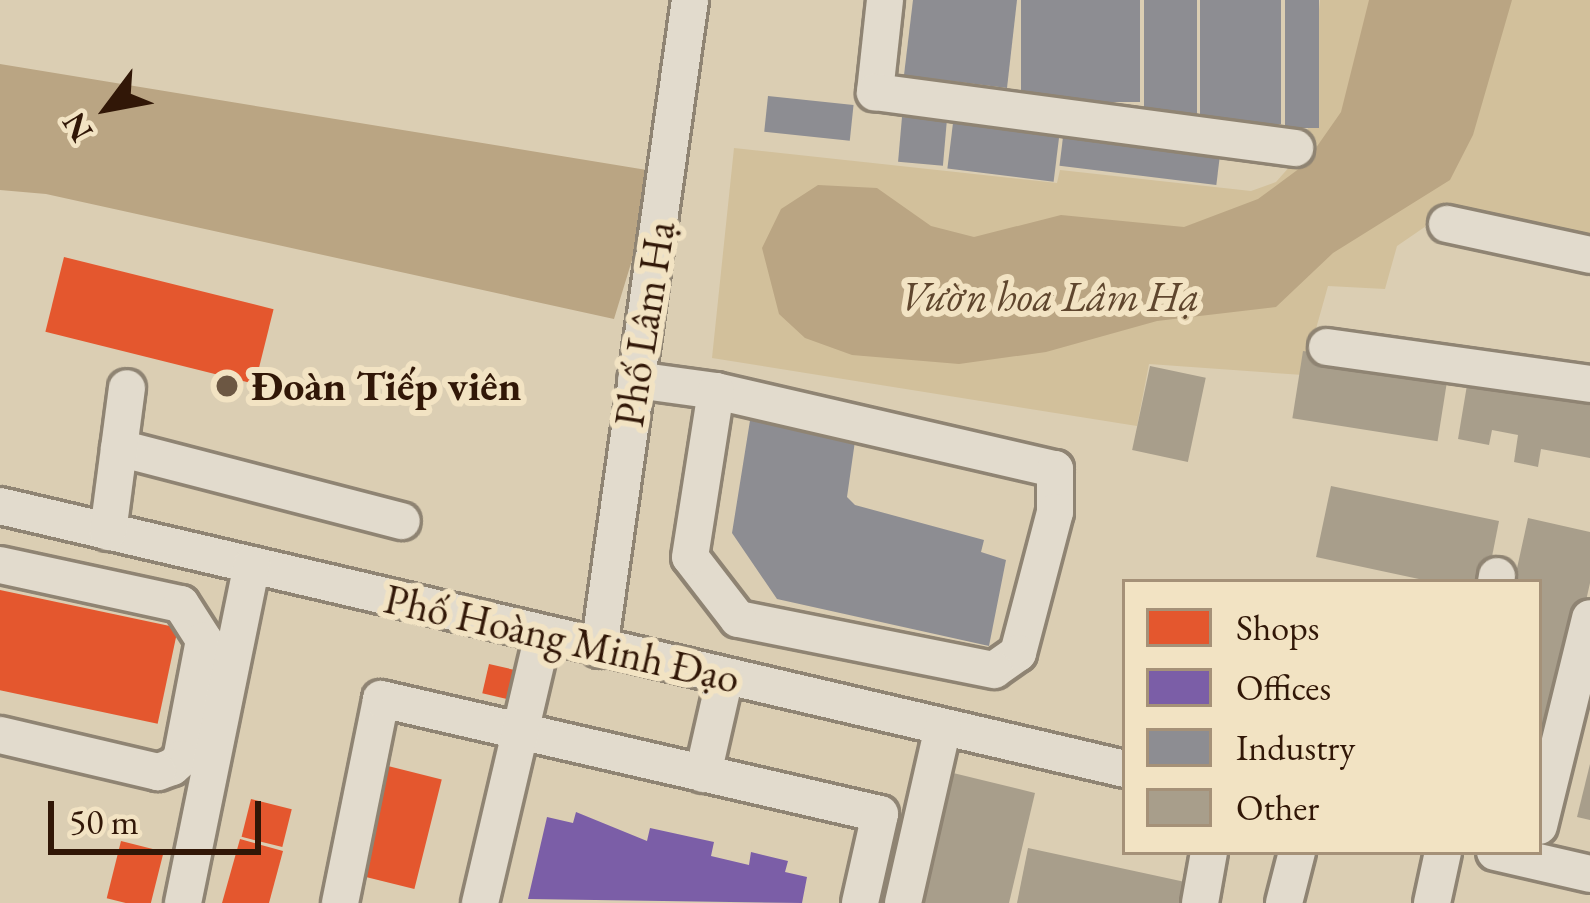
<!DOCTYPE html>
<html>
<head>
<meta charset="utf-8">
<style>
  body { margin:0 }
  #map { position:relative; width:1590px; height:903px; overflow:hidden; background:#dbceb3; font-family:"EB Garamond",serif }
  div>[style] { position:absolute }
  .green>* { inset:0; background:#d2c09b }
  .water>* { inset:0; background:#baa583 }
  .shops>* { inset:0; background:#e4572e; transform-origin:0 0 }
  .offices>* { inset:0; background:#7b5ea7 }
  .industry>* { inset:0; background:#8d8d92; transform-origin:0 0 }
  .building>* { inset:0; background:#a89e8b; transform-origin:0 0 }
  .roads { filter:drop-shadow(3px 0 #8f8473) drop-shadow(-3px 0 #8f8473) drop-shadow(0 3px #8f8473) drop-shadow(0 -3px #8f8473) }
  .minor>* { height:36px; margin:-18px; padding:0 18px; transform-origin:18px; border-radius:18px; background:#e2dbcd }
  .dots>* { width:33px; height:33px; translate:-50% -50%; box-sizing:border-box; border:6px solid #f2e3c3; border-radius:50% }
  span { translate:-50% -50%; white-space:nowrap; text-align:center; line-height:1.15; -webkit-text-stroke:12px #f2e3c3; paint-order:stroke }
  .park-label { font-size:42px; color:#5f462e; font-style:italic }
  .street-label { font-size:42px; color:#311707 }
  .poi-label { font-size:42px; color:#311707; font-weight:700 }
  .left { translate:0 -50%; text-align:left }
  .legend { position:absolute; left:1122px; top:579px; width:420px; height:276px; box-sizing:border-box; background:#f2e3c3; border:3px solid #a59178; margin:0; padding:15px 21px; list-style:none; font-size:36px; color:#311707 }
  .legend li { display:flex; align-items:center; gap:24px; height:60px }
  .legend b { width:60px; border:3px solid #a59178 }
  .north { position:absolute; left:48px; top:48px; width:120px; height:120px; -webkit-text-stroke:9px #f2e3c3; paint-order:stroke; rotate:238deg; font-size:33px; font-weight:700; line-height:48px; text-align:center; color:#311707 }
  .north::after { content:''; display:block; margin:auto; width:42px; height:54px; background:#311707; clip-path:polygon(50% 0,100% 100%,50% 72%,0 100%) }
  .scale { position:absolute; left:48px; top:801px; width:213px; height:54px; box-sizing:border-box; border:6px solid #311707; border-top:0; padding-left:15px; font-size:36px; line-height:42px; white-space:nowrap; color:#311707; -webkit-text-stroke:9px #f2e3c3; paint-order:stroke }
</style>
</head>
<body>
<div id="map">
  <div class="green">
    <i style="clip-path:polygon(1320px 0,1590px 0,1590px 242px,1448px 211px,1397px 246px,1385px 289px,1328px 286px,1303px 375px,1149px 364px,1137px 426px,712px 358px,734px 148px,1057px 183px,1060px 170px,1251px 191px,1276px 182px,1306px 148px)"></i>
  </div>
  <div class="water">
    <i style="clip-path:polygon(1369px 0,1512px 0,1473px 135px,1450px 180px,1333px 253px,1276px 307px,1157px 321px,1046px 352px,959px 364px,852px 355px,805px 338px,779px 314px,762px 248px,781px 209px,818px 185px,877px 188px,931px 226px,974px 237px,1061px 215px,1184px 227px,1258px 199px,1304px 165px,1341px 112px)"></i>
    <i style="clip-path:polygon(0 64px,659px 172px,614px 319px,46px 194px,0 190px)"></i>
  </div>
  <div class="shops">
    <i style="left:64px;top:257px;width:216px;height:77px;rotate:14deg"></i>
    <i style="left:0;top:590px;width:182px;height:98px;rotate:12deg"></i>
    <i style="left:489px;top:664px;width:32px;height:30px;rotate:13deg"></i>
    <i style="left:368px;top:761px;width:76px;height:113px;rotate:14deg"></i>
    <i style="left:251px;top:799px;width:42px;height:39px;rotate:14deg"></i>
    <i style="clip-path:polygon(240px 839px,283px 851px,269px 903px,222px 903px)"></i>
    <i style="left:121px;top:841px;width:44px;height:59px;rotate:14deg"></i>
  </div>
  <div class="offices">
    <i style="clip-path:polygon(576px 812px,647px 841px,650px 828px,714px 842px,711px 856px,749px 865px,751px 852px,788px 861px,785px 872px,807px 877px,802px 903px,528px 899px,547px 817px,573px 823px)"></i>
  </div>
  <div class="industry">
    <i style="clip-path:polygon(913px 0,1017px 0,1007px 88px,904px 75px)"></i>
    <i style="left:1021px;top:0;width:119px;height:102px"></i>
    <i style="left:1144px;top:0;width:53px;height:115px"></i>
    <i style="left:1200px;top:0;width:81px;height:124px"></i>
    <i style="left:1285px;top:0;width:34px;height:128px"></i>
    <i style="left:768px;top:96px;width:86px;height:36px;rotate:6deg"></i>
    <i style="left:954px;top:115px;width:107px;height:54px;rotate:7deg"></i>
    <i style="left:902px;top:117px;width:45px;height:45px;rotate:5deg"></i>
    <i style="left:1064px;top:129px;width:158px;height:37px;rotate:7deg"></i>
    <i style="clip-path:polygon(752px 408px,857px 427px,847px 497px,855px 505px,984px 540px,981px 552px,1006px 560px,989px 646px,777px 599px,732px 533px)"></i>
  </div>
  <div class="building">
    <i style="left:1303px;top:351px;width:147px;height:68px;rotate:9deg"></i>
    <i style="left:1150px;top:366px;width:57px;height:86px;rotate:12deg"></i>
    <i style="clip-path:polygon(1468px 379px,1590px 400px,1590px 458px,1541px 449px,1538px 467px,1514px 462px,1518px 435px,1492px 430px,1489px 445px,1458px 439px)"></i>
    <i style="clip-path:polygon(1331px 486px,1499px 521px,1487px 582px,1433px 582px,1316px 557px)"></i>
    <i style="clip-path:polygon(1528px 518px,1590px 532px,1590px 583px,1541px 801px,1539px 582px,1514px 582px)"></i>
    <i style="clip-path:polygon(1590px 764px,1590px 820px,1577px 817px)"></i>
    <i style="clip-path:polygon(949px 772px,1035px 793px,1009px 903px,918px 903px)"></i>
    <i style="clip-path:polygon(1028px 848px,1199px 885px,1195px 903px,1017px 903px)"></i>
  </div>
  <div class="roads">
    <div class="minor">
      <i style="left:885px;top:0;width:93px;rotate:96.2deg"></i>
      <i style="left:875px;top:92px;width:424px;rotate:7.6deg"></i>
      <i style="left:1447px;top:224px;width:146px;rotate:12.2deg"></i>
      <i style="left:1327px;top:347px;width:266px;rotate:8deg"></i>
      <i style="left:636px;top:380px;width:81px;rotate:7.8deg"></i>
      <i style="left:716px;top:391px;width:348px;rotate:13deg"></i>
      <i style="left:1055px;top:469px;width:43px;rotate:90deg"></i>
      <i style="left:1055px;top:512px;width:146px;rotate:104.7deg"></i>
      <i style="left:1018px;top:653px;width:29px;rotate:145deg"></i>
      <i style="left:994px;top:670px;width:261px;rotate:-168.7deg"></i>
      <i style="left:738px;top:619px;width:78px;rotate:-127.7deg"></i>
      <i style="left:690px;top:557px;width:168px;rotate:-81.1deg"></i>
      <i style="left:119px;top:448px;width:292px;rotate:14.5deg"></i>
      <i style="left:0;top:506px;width:1155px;rotate:13.16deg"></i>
      <i style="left:108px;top:532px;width:145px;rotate:-82.5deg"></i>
      <i style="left:0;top:565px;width:185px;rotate:12.2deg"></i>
      <i style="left:181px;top:604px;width:43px;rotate:57.4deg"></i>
      <i style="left:204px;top:640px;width:121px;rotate:100.9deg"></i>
      <i style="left:181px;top:759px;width:12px;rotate:138deg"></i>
      <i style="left:172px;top:767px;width:15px;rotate:160deg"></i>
      <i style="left:158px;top:772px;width:162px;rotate:-166.8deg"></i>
      <i style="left:1496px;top:582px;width:6px;rotate:-81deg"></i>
      <i style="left:599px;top:649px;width:655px;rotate:-82.02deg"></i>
      <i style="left:703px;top:774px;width:99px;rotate:-77.2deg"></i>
      <i style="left:1539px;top:826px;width:214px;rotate:-76.2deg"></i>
      <i style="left:1495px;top:852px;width:98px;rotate:13deg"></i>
      <i style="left:183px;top:903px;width:345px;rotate:-78.5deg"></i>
      <i style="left:340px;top:903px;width:208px;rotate:-78.6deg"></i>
      <i style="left:381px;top:699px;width:512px;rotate:12.98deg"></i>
      <i style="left:880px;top:814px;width:91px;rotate:102.7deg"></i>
      <i style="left:480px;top:903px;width:275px;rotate:-76.8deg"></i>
      <i style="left:903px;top:903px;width:180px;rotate:-77.2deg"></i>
      <i style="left:1200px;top:903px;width:52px;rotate:-80deg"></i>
      <i style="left:1284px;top:903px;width:53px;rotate:-75.7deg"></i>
      <i style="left:1432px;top:903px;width:52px;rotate:-77.8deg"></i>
    </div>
  </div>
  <div class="dots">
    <i style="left:227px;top:386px;background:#6c5743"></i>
  </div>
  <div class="park-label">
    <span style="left:1050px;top:297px">Vườn hoa Lâm Hạ</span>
  </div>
  <div class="street-label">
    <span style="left:645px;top:324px;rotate:-81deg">Phố Lâm Hạ</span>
    <span style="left:562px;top:639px;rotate:13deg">Phố Hoàng Minh Đạo</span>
  </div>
  <div class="poi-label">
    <span class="left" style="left:251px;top:386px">Đoàn Tiếp viên</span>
  </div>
  <ul class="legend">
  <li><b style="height:33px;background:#e4572e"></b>Shops</li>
  <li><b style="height:33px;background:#7b5ea7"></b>Offices</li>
  <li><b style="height:33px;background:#8d8d92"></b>Industry</li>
  <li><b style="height:33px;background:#a89e8b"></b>Other</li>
  </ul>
  <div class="north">N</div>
  <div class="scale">50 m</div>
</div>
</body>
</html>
